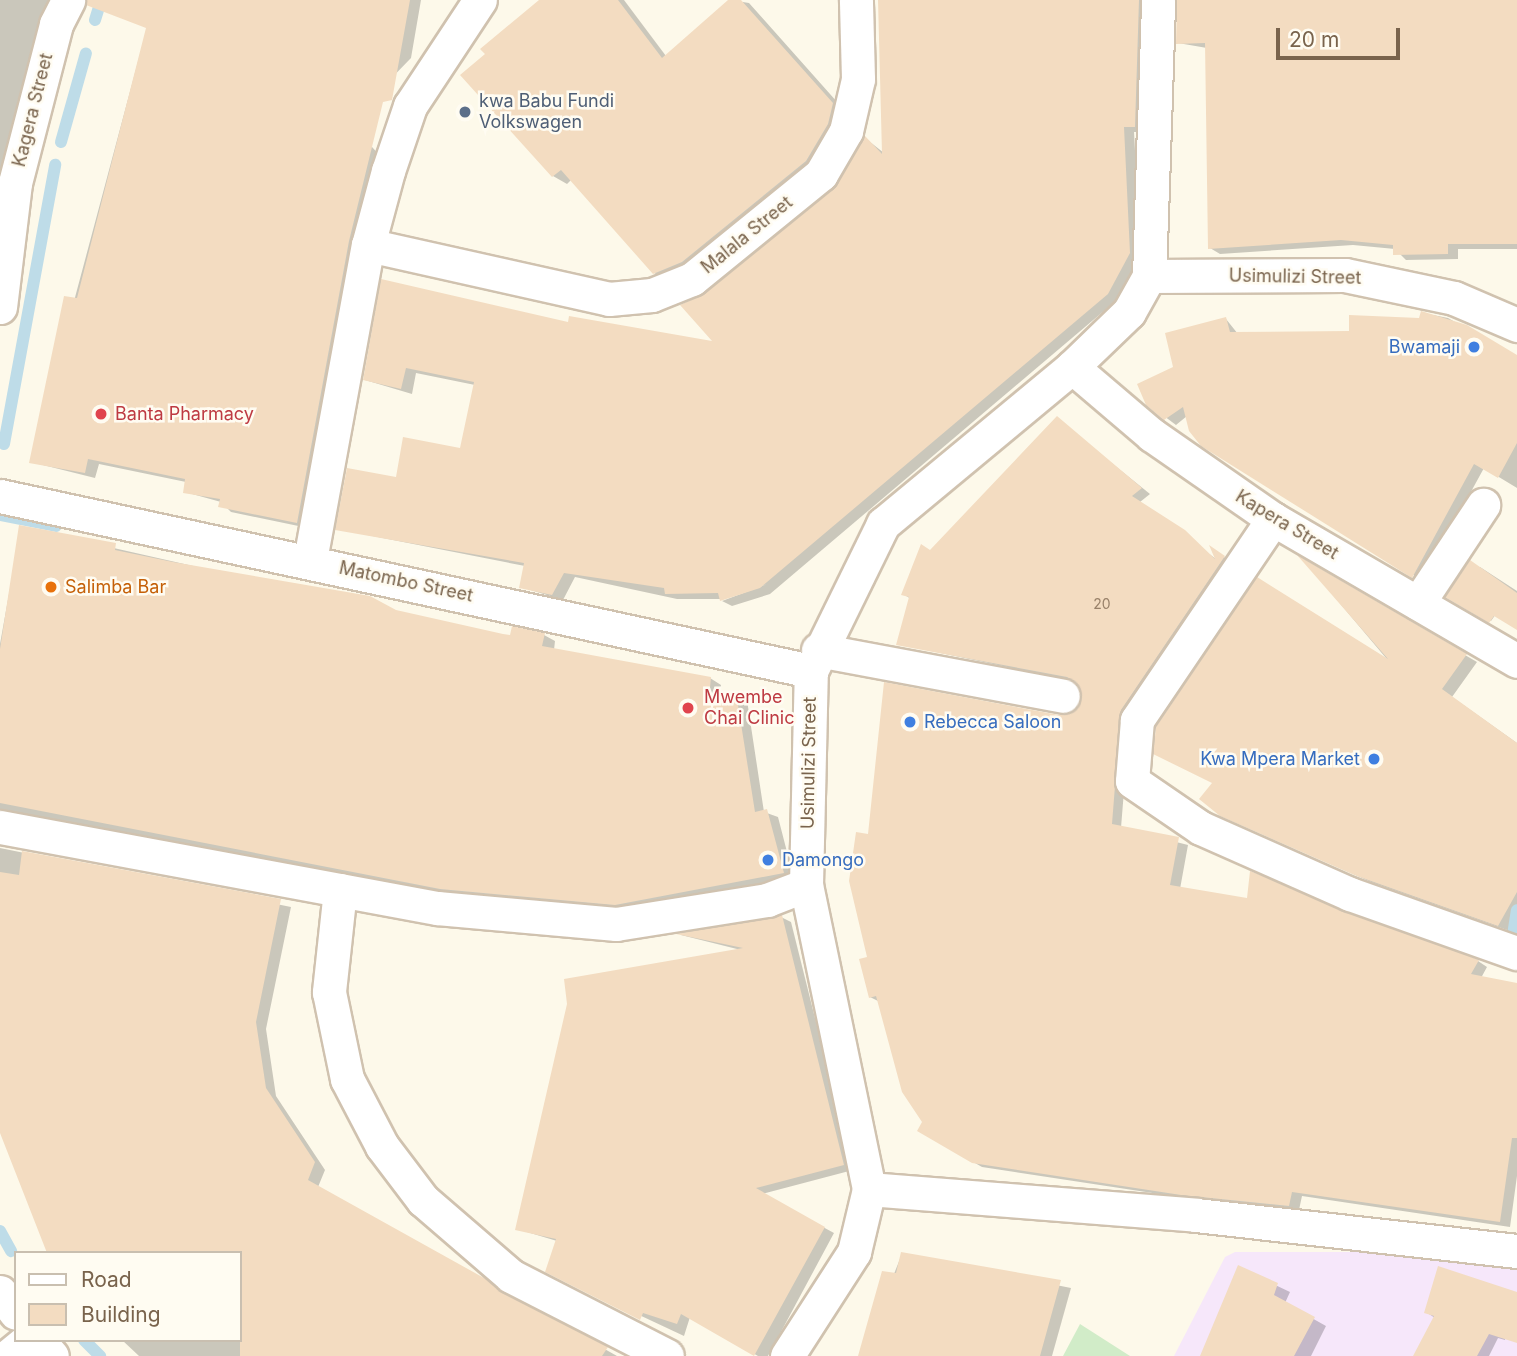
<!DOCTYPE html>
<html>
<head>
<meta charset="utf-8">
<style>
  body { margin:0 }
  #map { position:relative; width:1517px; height:1356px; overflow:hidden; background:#fdf9ea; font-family:Inter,sans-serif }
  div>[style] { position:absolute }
  .education>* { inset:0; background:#f6e7fa }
  .green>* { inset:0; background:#d1ecc8 }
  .shadow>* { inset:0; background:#0003 }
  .stream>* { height:12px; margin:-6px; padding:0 6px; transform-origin:6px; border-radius:6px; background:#bedce8 }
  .building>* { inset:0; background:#f3dcc1 }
  .roads { filter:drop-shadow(2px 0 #d0c2af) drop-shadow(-2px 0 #d0c2af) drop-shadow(0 2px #d0c2af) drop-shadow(0 -2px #d0c2af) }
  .street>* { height:33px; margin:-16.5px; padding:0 16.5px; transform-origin:16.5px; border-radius:16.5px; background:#fff }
  .dots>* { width:19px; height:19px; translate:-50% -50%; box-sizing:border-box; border:4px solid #fffcf2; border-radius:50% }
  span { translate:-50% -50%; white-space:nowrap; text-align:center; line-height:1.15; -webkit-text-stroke:5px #fffcf2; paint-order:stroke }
  .number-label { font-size:14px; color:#988169 }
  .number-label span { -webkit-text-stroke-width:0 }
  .service-label { font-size:18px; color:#4e5e75 }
  .left { translate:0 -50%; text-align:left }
  .street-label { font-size:18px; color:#79634c }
  .shop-label { font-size:18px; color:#366cbe }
  .right { translate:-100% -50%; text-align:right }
  .health-label { font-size:18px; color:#be3a42 }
  .food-label { font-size:18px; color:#c56008 }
  .legend { position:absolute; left:14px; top:1251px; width:228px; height:91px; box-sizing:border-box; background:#fffcf2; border:2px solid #c9bfb0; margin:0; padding:9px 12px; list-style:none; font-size:21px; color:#79634c }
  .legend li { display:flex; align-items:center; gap:14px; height:35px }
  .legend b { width:35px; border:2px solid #c9bfb0 }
  .scale { position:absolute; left:1276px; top:28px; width:124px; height:32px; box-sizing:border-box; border:4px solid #79634c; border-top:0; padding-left:9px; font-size:21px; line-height:24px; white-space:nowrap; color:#79634c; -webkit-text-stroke:5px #fffcf2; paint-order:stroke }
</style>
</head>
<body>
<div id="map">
  <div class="education">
    <i style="clip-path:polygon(1235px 1252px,1414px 1252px,1517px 1265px,1517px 1356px,1174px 1356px,1225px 1257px)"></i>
  </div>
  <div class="green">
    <i style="clip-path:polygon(1080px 1324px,1130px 1356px,1063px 1356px)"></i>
  </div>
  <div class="shadow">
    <i style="clip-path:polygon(0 0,62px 0,42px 17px,20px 94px,27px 98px,0 185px)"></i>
    <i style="clip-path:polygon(148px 0,421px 0,411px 58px,349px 122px,384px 160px,308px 528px,231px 512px,221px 502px,185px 492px,186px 482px,99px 464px,95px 478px,31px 462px,147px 28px)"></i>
    <i style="clip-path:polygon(544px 0,624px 0,666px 56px,730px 0,749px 3px,846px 112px,820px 169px,668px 280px,654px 273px,572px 179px,567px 184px,553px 176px)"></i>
    <i style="clip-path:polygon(880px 0,1154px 0,1145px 132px,1134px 132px,1141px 260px,1118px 299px,770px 594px,732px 606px,722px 601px,767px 584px,721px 599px,677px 599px,575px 577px,563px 600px,521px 587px,525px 566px,337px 529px,397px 479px,461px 450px,475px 385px,416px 373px,412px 394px,365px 380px,383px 281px,570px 325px,716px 344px,705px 295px,835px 190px,865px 138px,884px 153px)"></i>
    <i style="clip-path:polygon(1177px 0,1517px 0,1517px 249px,1458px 249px,1458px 259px,1406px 260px,1395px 249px,1353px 245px,1220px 254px,1210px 248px,1207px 48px,1178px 43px)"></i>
    <i style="clip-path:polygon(1423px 313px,1448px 318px,1517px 358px,1517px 488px,1484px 468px,1422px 581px,1187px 416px,1176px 425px,1148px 404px,1226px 319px,1238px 334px,1350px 332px,1420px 320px)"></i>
    <i style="clip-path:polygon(1057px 419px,1150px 494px,1140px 502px,1216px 559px,1213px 550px,1233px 563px,1130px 716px,1121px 828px,1188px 845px,1180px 889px,1478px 961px,1487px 967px,1481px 978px,1517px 985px,1517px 1176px,1510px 1227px,1302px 1196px,1299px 1210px,1192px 1199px,982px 1167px,919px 1131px,924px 1122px,880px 1002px,870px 997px,869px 836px,1078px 710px,1084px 699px,1078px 682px,898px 644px,911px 599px,903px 594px,930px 552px)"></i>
    <i style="clip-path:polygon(21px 527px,502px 636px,544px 635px,555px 641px,554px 650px,710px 678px,721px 685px,720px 697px,736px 693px,747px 700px,764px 812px,778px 817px,794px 879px,627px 910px,452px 894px,0 819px,0 644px)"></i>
    <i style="clip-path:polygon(1305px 562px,1477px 662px,1452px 697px,1517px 743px,1517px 919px,1510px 931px,1371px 882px,1234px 821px,1391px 664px)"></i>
    <i style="clip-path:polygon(1480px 567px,1517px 591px,1517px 628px,1496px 614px,1491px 621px,1448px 596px)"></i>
    <i style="clip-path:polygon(0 848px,291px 907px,266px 1029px,276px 1096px,325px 1170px,318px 1187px,617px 1356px,139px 1356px,122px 1340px,240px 1340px,240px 1253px,46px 1246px,0 1127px)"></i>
    <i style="clip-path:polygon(781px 917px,791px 922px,853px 1170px,762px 1194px,834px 1233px,768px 1356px,758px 1356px,690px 1317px,684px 1336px,556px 1276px,557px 1241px,517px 1229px,741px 950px,681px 935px)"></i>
    <i style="clip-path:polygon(902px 1254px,1071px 1288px,1052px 1356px,861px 1356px)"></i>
    <i style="clip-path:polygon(1239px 1268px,1290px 1292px,1285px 1303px,1326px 1326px,1311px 1356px,1201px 1356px)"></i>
    <i style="clip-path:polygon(1511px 1294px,1505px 1340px,1498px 1338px,1489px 1356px,1415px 1356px,1435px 1318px,1426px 1312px)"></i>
  </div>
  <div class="stream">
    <i style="left:95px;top:20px;width:21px;rotate:-73deg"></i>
    <i style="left:61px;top:142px;width:92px;rotate:-74.3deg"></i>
    <i style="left:4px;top:444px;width:284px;rotate:-79.6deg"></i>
    <i style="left:0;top:515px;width:57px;rotate:11.1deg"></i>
    <i style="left:1513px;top:935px;width:25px;rotate:-81deg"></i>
    <i style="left:0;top:1231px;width:23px;rotate:61deg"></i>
    <i style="left:84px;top:1340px;width:23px;rotate:45deg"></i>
  </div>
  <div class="building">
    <i style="clip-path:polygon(87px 0,410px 0,392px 100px,383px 102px,349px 241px,297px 523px,218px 507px,220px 499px,183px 493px,185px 479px,88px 459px,85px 473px,29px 463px,64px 296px,77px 298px,146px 28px,86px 5px)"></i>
    <i style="clip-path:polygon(539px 0,618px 0,662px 58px,728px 0,741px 0,833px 103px,828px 124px,806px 161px,682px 262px,653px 274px,561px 170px,552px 177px,460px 75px,485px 54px,480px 49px)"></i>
    <i style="clip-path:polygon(878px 0,1139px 0,1135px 127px,1124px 127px,1130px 253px,1108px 294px,760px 588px,720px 601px,718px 593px,665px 594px,664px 588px,564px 573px,552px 595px,519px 588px,524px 563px,335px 530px,347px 468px,396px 477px,403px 437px,460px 448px,474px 382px,406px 368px,401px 389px,363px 380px,381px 279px,568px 322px,569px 316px,712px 341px,680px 305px,704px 294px,833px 189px,865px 136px,882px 154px)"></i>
    <i style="clip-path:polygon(1177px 0,1517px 0,1517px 244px,1448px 244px,1448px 254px,1393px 255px,1393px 245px,1341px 240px,1208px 249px,1205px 43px,1176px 44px)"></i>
    <i style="clip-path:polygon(1421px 311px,1467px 325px,1517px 355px,1517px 443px,1498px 478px,1474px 464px,1412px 578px,1201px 446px,1189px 431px,1183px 407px,1164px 420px,1146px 405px,1137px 384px,1173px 367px,1165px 333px,1226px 317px,1230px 332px,1349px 331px,1349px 315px,1419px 318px)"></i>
    <i style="clip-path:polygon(1057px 416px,1142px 488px,1132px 496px,1185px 530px,1215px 559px,1209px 545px,1225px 556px,1121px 710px,1112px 824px,1179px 837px,1170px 885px,1247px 898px,1250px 871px,1479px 960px,1471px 974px,1517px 983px,1517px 1138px,1512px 1138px,1500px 1222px,1292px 1192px,1289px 1206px,1181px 1195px,972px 1163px,917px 1131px,922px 1122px,902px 1092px,876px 996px,869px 998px,859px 959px,867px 957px,849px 881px,856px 832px,868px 834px,884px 682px,1059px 715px,1077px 709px,1082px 699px,1076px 682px,1067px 677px,896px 645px,909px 597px,901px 595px,921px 544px,930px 550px)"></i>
    <i style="clip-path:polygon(19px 525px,116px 543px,115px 550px,173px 562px,370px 596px,396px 610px,503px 634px,510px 635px,512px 626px,545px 633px,542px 646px,711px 677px,709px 698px,736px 692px,755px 812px,767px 809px,784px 873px,615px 905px,440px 889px,0 803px,0 649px)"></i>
    <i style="clip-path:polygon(1297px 555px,1467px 654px,1442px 689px,1517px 743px,1517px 892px,1498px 926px,1357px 876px,1220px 816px,1199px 799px,1212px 783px,1153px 754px,1156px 727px,1257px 577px,1388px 659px)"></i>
    <i style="clip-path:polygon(1470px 560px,1517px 593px,1517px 630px,1494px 616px,1489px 623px,1445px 597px)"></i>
    <i style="clip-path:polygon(22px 851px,281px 899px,256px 1022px,266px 1088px,315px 1162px,308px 1180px,608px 1347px,602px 1356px,240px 1356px,240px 1253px,47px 1253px,0 1133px,0 872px,19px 875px)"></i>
    <i style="clip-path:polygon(782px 915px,844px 1165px,756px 1188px,825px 1227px,754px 1356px,681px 1314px,677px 1324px,643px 1313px,640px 1320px,545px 1272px,556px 1239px,515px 1230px,567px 1004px,564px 979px,743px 948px,676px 934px)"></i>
    <i style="clip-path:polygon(901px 1252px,1061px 1280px,1040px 1356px,858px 1356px,882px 1271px,896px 1273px)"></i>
    <i style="clip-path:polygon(1238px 1265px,1278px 1283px,1274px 1295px,1315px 1317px,1294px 1356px,1200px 1356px)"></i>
    <i style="clip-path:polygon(1438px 1266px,1517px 1292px,1517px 1343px,1489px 1334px,1477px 1356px,1413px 1356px,1434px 1316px,1424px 1313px)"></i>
  </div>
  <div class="roads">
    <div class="street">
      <i style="left:368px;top:245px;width:247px;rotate:12.6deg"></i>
      <i style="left:609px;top:299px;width:43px;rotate:-5.3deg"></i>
      <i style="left:652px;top:295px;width:43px;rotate:-21.8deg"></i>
      <i style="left:692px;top:279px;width:166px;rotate:-39.1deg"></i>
      <i style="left:821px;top:174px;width:50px;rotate:-59.8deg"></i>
      <i style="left:846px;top:131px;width:53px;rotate:-77deg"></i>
      <i style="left:858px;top:79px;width:79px;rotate:-91.5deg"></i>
      <i style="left:1149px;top:276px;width:196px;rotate:-0.3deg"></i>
      <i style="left:1345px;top:275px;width:111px;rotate:11.9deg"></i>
      <i style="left:1454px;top:298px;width:69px;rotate:23.2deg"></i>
      <i style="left:0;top:307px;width:125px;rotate:-83.1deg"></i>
      <i style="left:15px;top:183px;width:164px;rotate:-75.5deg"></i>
      <i style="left:56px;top:24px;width:27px;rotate:-63deg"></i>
      <i style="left:1072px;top:367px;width:105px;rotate:40.4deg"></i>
      <i style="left:1152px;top:435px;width:147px;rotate:34.8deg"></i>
      <i style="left:1273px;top:519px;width:282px;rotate:30.2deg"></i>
      <i style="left:0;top:496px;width:830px;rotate:12.18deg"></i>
      <i style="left:1273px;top:519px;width:243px;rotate:124.1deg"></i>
      <i style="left:1137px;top:720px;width:61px;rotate:94.7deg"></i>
      <i style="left:1132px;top:781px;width:83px;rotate:34.3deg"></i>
      <i style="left:1201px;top:828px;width:163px;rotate:23.9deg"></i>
      <i style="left:1350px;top:894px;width:177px;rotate:19.5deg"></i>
      <i style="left:310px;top:560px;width:320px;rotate:-79.6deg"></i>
      <i style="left:368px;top:245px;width:77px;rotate:-74.9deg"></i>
      <i style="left:388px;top:171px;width:69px;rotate:-71.3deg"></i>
      <i style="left:410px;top:106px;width:127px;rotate:-56.6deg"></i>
      <i style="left:1418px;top:603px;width:118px;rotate:-56.4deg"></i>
      <i style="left:818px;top:650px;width:249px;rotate:10.6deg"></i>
      <i style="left:0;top:827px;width:444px;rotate:10.5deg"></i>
      <i style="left:437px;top:908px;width:180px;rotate:5.1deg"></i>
      <i style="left:616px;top:924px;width:153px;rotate:-9deg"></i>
      <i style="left:767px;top:900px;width:42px;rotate:-21deg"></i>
      <i style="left:340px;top:890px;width:103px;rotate:96.2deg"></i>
      <i style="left:329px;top:992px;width:89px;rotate:78.3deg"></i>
      <i style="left:347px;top:1079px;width:76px;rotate:62.4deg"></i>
      <i style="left:382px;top:1146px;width:68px;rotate:52.8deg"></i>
      <i style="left:423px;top:1200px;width:116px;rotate:40.8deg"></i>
      <i style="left:511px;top:1276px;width:175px;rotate:27.1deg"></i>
      <i style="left:869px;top:1189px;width:328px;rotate:4.5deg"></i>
      <i style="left:1196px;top:1215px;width:323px;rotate:6.4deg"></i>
      <i style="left:0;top:1292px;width:26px;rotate:53deg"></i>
      <i style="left:38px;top:1340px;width:21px;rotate:49deg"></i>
      <i style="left:8px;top:1356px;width:26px;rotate:-39deg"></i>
      <i style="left:787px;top:1356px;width:124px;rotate:-57.2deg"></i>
      <i style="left:854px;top:1252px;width:65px;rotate:-76.6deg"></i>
      <i style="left:869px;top:1189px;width:310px;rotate:-101.7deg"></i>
      <i style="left:806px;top:885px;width:214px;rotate:-88.7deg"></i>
      <i style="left:811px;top:671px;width:164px;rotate:-63.9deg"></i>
      <i style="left:883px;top:524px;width:246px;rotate:-39.7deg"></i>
      <i style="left:1072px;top:367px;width:79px;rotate:-44deg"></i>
      <i style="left:1129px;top:312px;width:41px;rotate:-60.9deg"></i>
      <i style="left:1149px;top:276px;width:276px;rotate:-88.1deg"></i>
    </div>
  </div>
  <div class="dots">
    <i style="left:465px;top:112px;background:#5c6f8a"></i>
    <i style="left:1474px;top:347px;background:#3f7fe0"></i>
    <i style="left:101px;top:414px;background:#e0444e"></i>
    <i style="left:51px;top:587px;background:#e8710a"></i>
    <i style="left:688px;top:708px;background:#e0444e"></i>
    <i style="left:910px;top:722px;background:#3f7fe0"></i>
    <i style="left:1374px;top:759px;background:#3f7fe0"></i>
    <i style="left:768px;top:860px;background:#3f7fe0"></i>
  </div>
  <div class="number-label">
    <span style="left:1102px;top:604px">20</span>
  </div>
  <div class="service-label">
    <span class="left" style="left:479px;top:112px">kwa Babu Fundi<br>Volkswagen</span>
  </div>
  <div class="street-label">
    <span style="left:33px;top:110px;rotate:-76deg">Kagera Street</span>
    <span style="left:747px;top:235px;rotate:-39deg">Malala Street</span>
    <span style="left:1295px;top:277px;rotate:1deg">Usimulizi Street</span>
    <span style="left:1287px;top:525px;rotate:31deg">Kapera Street</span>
    <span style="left:406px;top:582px;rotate:12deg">Matombo Street</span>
    <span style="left:809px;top:763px;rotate:-89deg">Usimulizi Street</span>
  </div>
  <div class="shop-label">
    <span class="right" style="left:1460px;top:347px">Bwamaji</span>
    <span class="left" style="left:924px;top:722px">Rebecca Saloon</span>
    <span class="right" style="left:1360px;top:759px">Kwa Mpera Market</span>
    <span class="left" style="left:782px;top:860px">Damongo</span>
  </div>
  <div class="health-label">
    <span class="left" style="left:115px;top:414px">Banta Pharmacy</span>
    <span class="left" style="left:704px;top:708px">Mwembe<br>Chai Clinic</span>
  </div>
  <div class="food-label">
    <span class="left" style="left:65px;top:587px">Salimba Bar</span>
  </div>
  <ul class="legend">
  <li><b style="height:9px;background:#fff"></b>Road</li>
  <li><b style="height:19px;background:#f3dcc1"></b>Building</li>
  </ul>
  <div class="scale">20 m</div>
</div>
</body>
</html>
